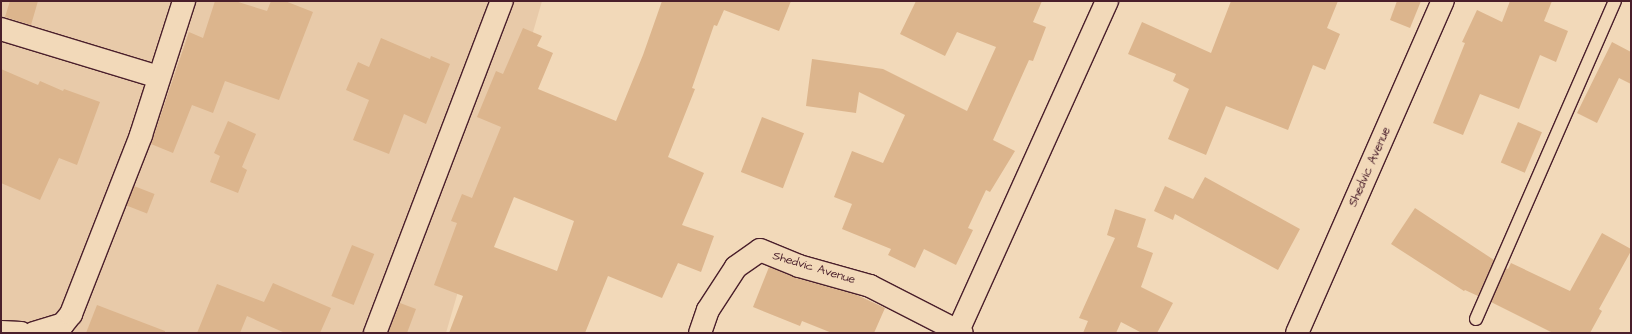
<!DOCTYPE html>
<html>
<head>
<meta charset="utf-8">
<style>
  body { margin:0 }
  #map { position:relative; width:1632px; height:334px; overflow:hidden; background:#f2d9b9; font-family:"Architects Daughter",sans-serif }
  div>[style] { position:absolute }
  .built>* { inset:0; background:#e8caa9 }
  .building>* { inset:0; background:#dcb58d; transform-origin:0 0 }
  .roads { filter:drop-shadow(1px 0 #4a1f2b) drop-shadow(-1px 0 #4a1f2b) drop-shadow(0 1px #4a1f2b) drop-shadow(0 -1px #4a1f2b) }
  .service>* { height:12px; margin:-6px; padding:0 6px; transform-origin:6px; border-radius:6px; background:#f2d9b9 }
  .minor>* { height:22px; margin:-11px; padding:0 11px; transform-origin:11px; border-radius:11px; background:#f2d9b9 }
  span { translate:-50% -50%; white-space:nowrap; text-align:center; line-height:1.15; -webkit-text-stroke:4px #f2d9b9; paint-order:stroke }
  .street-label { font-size:12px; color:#4a1f2b }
  .frame { position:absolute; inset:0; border:2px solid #4a1f2b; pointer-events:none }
</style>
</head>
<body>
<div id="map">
  <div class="built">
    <i style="clip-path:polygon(1px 1px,542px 1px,446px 333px,1px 333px)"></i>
  </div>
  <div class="building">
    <i style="clip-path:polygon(10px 1px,38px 1px,31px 25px,5px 17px)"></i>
    <i style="clip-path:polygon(215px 1px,235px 1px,267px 11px,271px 1px,285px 1px,313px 12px,279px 100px,225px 81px,213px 113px,192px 105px,173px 153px,151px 144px,189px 32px,203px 38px)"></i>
    <i style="clip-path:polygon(evenodd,662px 1px,791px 1px,779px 31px,724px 10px,717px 26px,714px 25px,692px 88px,695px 89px,668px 157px,704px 173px,682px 225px,714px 236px,701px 272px,678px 263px,662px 298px,608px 276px,585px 333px,449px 333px,463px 296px,434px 285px,457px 223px,451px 221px,462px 194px,472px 198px,501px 127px,477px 117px,496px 71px,503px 74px,523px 28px,542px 36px,537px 46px,553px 53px,538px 89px,616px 121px,643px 55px,662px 1px,514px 197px,574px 221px,557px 271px,494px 247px,514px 197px)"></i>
    <i style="clip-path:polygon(916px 1px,1042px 1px,1033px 22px,1046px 27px,1033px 61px,1029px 60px,993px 140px,1015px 151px,990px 192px,986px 190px,968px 228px,973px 230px,956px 265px,924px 249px,915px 268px,888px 255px,891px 249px,842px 229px,852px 204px,834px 197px,852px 151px,883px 163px,905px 115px,859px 92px,856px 113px,806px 106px,812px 59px,883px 69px,967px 111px,996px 47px,957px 32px,945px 56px,900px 34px)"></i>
    <i style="clip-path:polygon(1231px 1px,1338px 1px,1327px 28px,1340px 34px,1325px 70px,1313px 65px,1288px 130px,1226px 106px,1206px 155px,1168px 139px,1189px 89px,1173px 81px,1176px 74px,1128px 54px,1142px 22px,1211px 53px)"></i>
    <i style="clip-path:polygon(1397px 1px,1421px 1px,1410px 28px,1390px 20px)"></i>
    <i style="clip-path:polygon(1510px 1px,1552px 1px,1544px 21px,1568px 31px,1556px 62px,1540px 55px,1519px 109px,1480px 94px,1463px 135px,1433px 123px,1465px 43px,1462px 42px,1477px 10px,1502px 22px)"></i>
    <i style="clip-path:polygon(381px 38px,430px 59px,431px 56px,450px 64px,426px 124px,404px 114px,389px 154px,353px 140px,369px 100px,346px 90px,358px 62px,369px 67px)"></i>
    <i style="clip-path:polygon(1612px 42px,1631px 52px,1631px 84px,1619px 78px,1597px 123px,1577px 113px)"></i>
    <i style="clip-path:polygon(1px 69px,38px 85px,40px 81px,63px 91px,64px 89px,100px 102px,77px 165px,59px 158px,40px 200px,1px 183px)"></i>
    <i style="left:762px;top:117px;width:45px;height:59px;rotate:21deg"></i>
    <i style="clip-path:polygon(228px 121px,256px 134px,242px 167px,247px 170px,238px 193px,210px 182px,220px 156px,214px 153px)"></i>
    <i style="left:1518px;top:122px;width:26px;height:44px;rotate:23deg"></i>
    <i style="clip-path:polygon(1205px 177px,1300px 229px,1278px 270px,1175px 214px,1173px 220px,1154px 211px,1165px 186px,1193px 199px)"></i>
    <i style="left:134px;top:186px;width:22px;height:21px;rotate:21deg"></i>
    <i style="clip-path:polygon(1415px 208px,1494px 260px,1478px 296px,1465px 290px,1464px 291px,1391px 244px)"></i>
    <i style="clip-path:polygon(1115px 209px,1146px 219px,1137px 247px,1153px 253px,1141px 287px,1173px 303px,1157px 333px,1142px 333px,1121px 322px,1116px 333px,1083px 333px,1088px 321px,1079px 318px,1115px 238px,1107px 235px)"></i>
    <i style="clip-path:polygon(1602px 233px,1631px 249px,1631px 251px,1599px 309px,1602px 311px,1590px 333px,1553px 333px,1491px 302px,1506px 268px,1508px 269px,1511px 263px,1570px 291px)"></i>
    <i style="left:352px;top:245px;width:24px;height:55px;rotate:22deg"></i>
    <i style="clip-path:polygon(769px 267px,796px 278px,857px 295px,885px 308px,874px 333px,832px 333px,802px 321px,800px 326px,753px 307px)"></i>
    <i style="clip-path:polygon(273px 283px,331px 308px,320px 333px,285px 333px,247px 316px,240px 333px,197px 333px,217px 284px,264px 302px)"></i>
    <i style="clip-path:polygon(400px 303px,416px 309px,407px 333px,388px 333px)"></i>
    <i style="clip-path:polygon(97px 305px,165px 331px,165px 333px,86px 333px)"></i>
  </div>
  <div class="roads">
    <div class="service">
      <i style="left:1476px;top:319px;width:347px;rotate:-66.4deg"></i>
    </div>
    <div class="minor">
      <i style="left:1px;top:29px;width:165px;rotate:16.9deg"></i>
      <i style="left:958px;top:331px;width:362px;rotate:-65.7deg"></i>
      <i style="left:1px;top:332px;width:20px;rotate:3deg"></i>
      <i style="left:34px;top:333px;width:30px;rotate:-17deg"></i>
      <i style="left:63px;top:324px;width:13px;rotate:-51deg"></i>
      <i style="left:71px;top:314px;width:192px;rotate:-68.6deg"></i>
      <i style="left:141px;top:135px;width:141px;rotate:-72.2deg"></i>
      <i style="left:375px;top:333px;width:355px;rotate:-69.1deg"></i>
      <i style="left:700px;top:333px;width:24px;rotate:-71deg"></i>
      <i style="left:708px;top:310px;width:51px;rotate:-56.9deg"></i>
      <i style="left:736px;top:267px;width:29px;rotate:-35deg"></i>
      <i style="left:760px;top:250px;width:42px;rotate:22.3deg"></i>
      <i style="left:799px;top:266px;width:74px;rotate:15.7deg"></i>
      <i style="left:870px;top:286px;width:103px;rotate:27.1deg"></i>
      <i style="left:1297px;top:333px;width:363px;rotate:-66.3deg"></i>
    </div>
  </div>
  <div class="street-label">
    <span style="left:1370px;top:167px;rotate:-66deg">Shedvic Avenue</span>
    <span style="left:814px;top:268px;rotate:17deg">Shedvic Avenue</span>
  </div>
  <div class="frame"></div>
</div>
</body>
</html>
